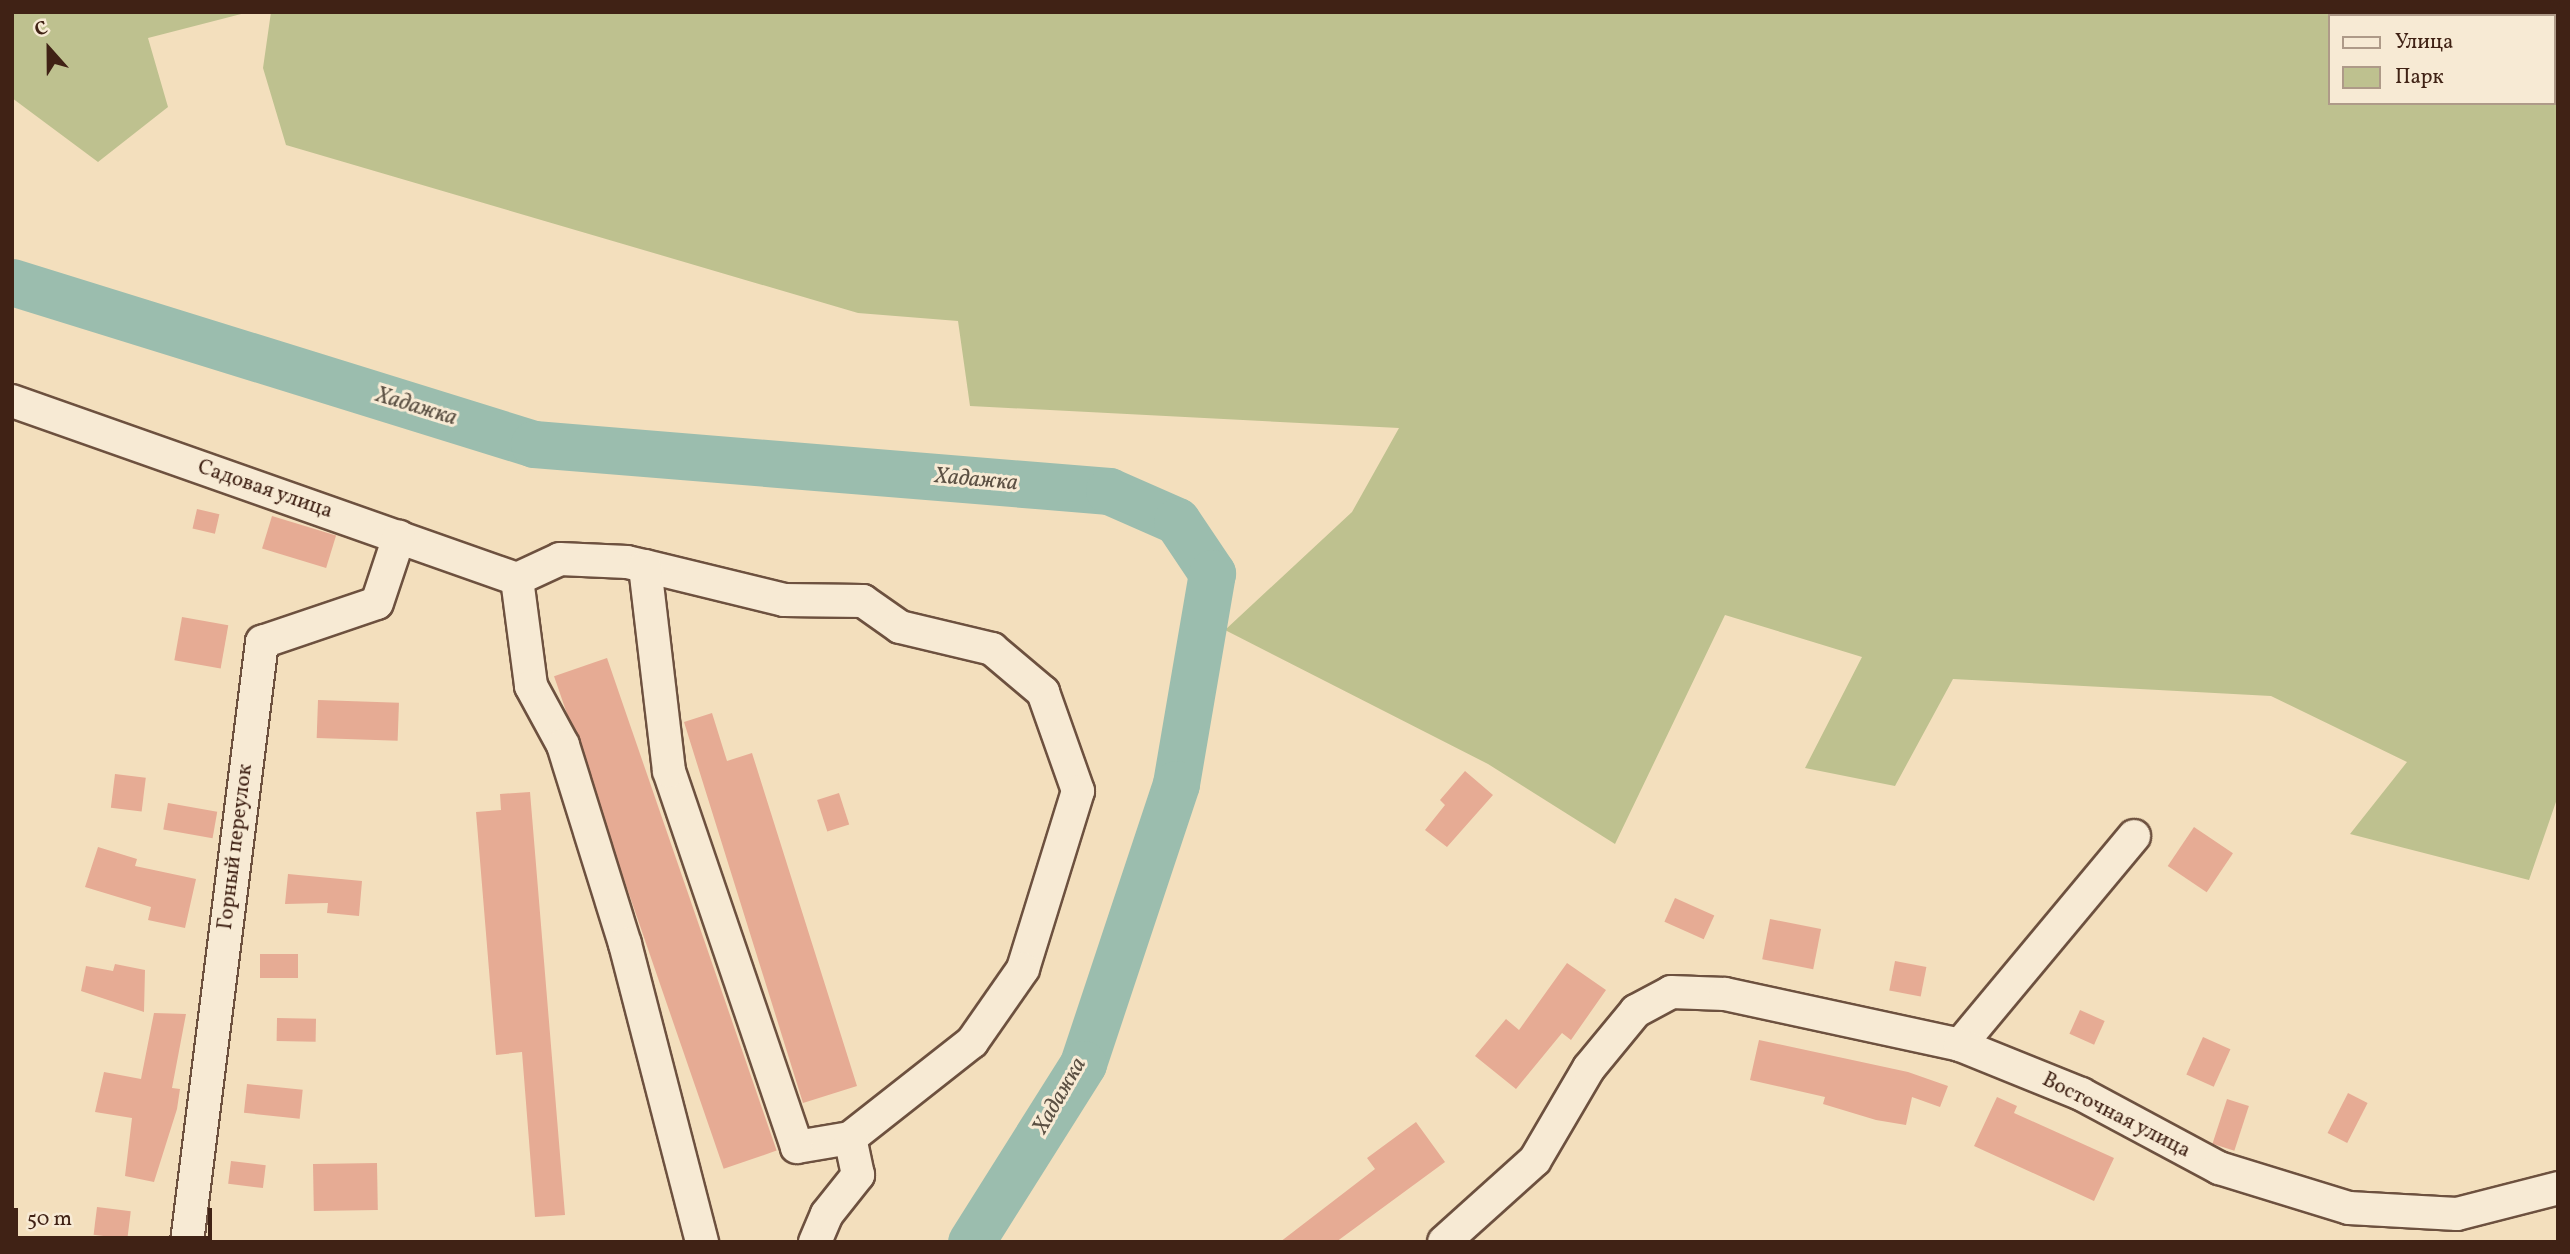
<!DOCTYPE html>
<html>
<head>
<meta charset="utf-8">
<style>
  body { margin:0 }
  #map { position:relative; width:2570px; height:1254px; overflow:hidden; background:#f3dfbd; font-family:Vollkorn,serif }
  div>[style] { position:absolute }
  .green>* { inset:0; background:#bec18f }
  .river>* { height:47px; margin:-23.5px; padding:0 23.5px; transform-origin:23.5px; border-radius:23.5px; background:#9bbdae }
  .building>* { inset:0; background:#e6ab94; transform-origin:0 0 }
  .roads { filter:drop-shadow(2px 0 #6d513f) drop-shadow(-2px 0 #6d513f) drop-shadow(0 2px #6d513f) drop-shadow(0 -2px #6d513f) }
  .minor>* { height:32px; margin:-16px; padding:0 16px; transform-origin:16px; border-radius:16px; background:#f7ead4 }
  span { translate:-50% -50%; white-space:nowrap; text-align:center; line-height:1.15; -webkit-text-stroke:6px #f7ead4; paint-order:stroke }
  .street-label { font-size:21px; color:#402215 }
  .water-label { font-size:23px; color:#5b5043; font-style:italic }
  .frame { position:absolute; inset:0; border:14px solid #402215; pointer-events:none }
  .legend { position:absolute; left:2328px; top:14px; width:228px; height:91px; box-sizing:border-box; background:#f7ead4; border:2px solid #ae9a88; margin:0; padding:9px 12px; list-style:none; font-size:21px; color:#402215 }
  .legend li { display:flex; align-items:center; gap:14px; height:35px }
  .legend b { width:35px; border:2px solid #ae9a88 }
  .north { position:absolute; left:14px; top:14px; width:70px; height:70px; -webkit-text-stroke:5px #f7ead4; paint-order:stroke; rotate:339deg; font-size:19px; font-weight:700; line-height:28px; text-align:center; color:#402215 }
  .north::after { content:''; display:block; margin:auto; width:24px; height:32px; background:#402215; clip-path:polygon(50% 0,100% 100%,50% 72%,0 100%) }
  .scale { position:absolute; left:14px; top:1208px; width:198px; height:32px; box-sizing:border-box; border:4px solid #402215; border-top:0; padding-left:9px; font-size:21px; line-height:24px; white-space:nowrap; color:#402215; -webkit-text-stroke:5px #f7ead4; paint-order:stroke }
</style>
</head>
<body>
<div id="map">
  <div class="green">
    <i style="clip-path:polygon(12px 12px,249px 12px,148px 38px,168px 107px,98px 162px,12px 98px)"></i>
    <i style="clip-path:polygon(evenodd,271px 12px,2558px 12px,2558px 796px,2529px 880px,2350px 834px,2407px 762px,2271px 696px,1953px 679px,1895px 786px,1805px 768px,1862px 657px,1725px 615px,1615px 844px,1488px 764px,1225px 630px,1352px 512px,1399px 428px,970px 406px,958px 321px,858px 313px,286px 145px,263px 68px,271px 12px,2330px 16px,2554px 16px,2554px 103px,2330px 103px,2330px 16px)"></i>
  </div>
  <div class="river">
    <i style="left:12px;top:282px;width:547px;rotate:17.24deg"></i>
    <i style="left:534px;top:444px;width:577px;rotate:4.67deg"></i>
    <i style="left:1109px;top:491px;width:74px;rotate:23.8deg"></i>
    <i style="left:1177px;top:521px;width:63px;rotate:56.1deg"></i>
    <i style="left:1212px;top:573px;width:214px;rotate:99.7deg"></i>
    <i style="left:1176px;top:784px;width:295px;rotate:108.4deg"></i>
    <i style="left:1083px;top:1064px;width:210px;rotate:122.2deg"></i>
  </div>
  <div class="building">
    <i style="left:197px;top:509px;width:23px;height:20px;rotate:13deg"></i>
    <i style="left:272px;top:516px;width:67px;height:34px;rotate:17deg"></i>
    <i style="left:182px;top:617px;width:47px;height:44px;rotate:10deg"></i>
    <i style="left:607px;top:658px;width:521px;height:56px;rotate:71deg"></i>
    <i style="left:318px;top:700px;width:81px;height:38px;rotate:2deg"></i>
    <i style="clip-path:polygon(712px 713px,727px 761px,752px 753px,857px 1086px,803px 1103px,684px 722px)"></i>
    <i style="clip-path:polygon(1465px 771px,1493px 795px,1447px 847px,1425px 830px,1445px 805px,1440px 800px)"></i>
    <i style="left:115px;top:774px;width:31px;height:34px;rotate:7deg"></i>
    <i style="clip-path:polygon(530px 792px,565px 1215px,535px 1217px,522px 1052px,496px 1055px,476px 812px,501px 810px,500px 794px)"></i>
    <i style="left:839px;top:793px;width:33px;height:23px;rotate:72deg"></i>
    <i style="left:168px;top:803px;width:50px;height:27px;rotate:10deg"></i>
    <i style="left:2194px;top:827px;width:47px;height:47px;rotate:34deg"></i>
    <i style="clip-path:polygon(98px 847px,137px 859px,135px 866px,196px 879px,185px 928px,148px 920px,151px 907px,85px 887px)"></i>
    <i style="clip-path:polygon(288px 874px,362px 881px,359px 916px,327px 913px,328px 903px,285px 904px)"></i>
    <i style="left:1675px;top:898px;width:43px;height:26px;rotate:24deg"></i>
    <i style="left:1770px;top:919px;width:52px;height:41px;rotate:11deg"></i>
    <i style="left:260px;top:954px;width:38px;height:24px"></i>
    <i style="left:1895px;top:961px;width:32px;height:30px;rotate:11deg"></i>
    <i style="clip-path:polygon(1567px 963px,1606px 990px,1571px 1040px,1562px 1033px,1516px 1089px,1475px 1056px,1506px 1019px,1519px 1030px)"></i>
    <i style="clip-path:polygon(115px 964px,145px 970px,144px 1012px,81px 991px,86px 966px,113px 971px)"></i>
    <i style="left:2080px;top:1010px;width:27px;height:26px;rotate:24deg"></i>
    <i style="clip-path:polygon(154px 1013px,186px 1014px,172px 1088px,180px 1089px,177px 1109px,154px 1182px,125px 1176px,132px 1118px,95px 1112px,104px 1072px,141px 1079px)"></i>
    <i style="left:277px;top:1018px;width:39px;height:23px;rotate:1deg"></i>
    <i style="left:2203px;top:1037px;width:30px;height:41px;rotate:24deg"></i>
    <i style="clip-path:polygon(1759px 1040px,1908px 1072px,1948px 1086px,1940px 1107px,1912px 1097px,1906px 1125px,1876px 1120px,1823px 1104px,1825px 1097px,1750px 1080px)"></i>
    <i style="left:247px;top:1084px;width:56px;height:29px;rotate:6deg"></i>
    <i style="left:2348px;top:1093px;width:22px;height:45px;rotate:27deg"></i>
    <i style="clip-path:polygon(1997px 1097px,2017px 1106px,2014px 1113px,2114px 1158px,2094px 1201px,1974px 1146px)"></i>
    <i style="left:2227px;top:1099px;width:23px;height:47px;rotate:18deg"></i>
    <i style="clip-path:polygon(1416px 1122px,1445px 1162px,1336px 1242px,1280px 1242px,1375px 1169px,1367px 1158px)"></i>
    <i style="left:231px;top:1161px;width:35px;height:23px;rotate:7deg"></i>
    <i style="left:377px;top:1163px;width:47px;height:64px;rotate:89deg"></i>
    <i style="left:97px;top:1207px;width:34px;height:28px;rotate:7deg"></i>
  </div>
  <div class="roads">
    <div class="minor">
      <i style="left:12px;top:401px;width:535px;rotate:19.42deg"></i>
      <i style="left:517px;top:579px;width:47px;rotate:-24.9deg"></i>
      <i style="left:560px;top:559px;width:67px;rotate:2.6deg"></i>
      <i style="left:627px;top:562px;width:18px;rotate:13deg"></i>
      <i style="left:645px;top:566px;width:143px;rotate:13.7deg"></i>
      <i style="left:784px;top:600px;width:79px;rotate:0.7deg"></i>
      <i style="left:863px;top:601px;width:45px;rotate:35.1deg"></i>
      <i style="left:900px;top:627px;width:95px;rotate:13.4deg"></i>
      <i style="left:992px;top:649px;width:67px;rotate:40.1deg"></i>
      <i style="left:1043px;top:692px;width:105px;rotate:70.5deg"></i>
      <i style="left:1078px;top:791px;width:186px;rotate:107.2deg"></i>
      <i style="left:1023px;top:969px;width:89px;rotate:124.9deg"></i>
      <i style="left:972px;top:1042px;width:155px;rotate:141.8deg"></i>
      <i style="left:850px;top:1138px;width:54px;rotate:170.4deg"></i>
      <i style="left:797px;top:1147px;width:397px;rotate:-108.8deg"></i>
      <i style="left:669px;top:771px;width:206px;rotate:-96.7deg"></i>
      <i style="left:517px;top:579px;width:108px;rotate:82.5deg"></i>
      <i style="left:531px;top:686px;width:67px;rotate:61.5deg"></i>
      <i style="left:563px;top:745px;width:208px;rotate:72.7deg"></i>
      <i style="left:625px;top:944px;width:308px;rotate:75.5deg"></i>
      <i style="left:1960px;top:1045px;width:272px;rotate:-50.2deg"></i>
      <i style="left:187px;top:1242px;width:605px;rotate:-82.87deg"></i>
      <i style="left:262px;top:642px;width:121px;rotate:-18.7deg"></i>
      <i style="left:377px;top:603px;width:70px;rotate:-71.6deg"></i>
      <i style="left:815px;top:1242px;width:30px;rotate:-67deg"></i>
      <i style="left:827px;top:1214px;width:50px;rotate:-51.5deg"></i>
      <i style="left:858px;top:1175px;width:38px;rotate:-102deg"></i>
      <i style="left:1444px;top:1242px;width:122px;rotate:-42deg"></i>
      <i style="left:1535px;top:1160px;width:107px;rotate:-59.6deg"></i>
      <i style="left:1589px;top:1068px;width:74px;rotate:-50.5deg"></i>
      <i style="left:1636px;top:1011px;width:40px;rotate:-28deg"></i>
      <i style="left:1671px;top:992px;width:54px;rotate:2.1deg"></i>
      <i style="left:1725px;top:994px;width:240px;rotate:12.2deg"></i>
      <i style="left:1960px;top:1045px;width:131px;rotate:22deg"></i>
      <i style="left:2081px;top:1094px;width:157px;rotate:28.2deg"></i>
      <i style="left:2219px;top:1168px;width:136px;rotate:17.1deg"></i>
      <i style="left:2349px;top:1208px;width:108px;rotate:3.2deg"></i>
      <i style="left:2457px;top:1214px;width:104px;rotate:-14.4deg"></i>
    </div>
  </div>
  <div class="street-label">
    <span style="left:265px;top:490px;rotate:19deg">Садовая улица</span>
    <span style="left:236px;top:847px;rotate:-83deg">Горный переулок</span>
    <span style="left:2116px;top:1116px;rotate:27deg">Восточная улица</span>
  </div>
  <div class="water-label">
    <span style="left:416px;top:407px;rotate:17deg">Хадажка</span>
    <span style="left:976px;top:480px;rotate:5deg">Хадажка</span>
    <span style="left:1060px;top:1096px;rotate:-60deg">Хадажка</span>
  </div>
  <div class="frame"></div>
  <ul class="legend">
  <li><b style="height:9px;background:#f7ead4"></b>Улица</li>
  <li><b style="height:19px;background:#bec18f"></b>Парк</li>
  </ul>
  <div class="north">С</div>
  <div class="scale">50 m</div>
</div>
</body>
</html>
